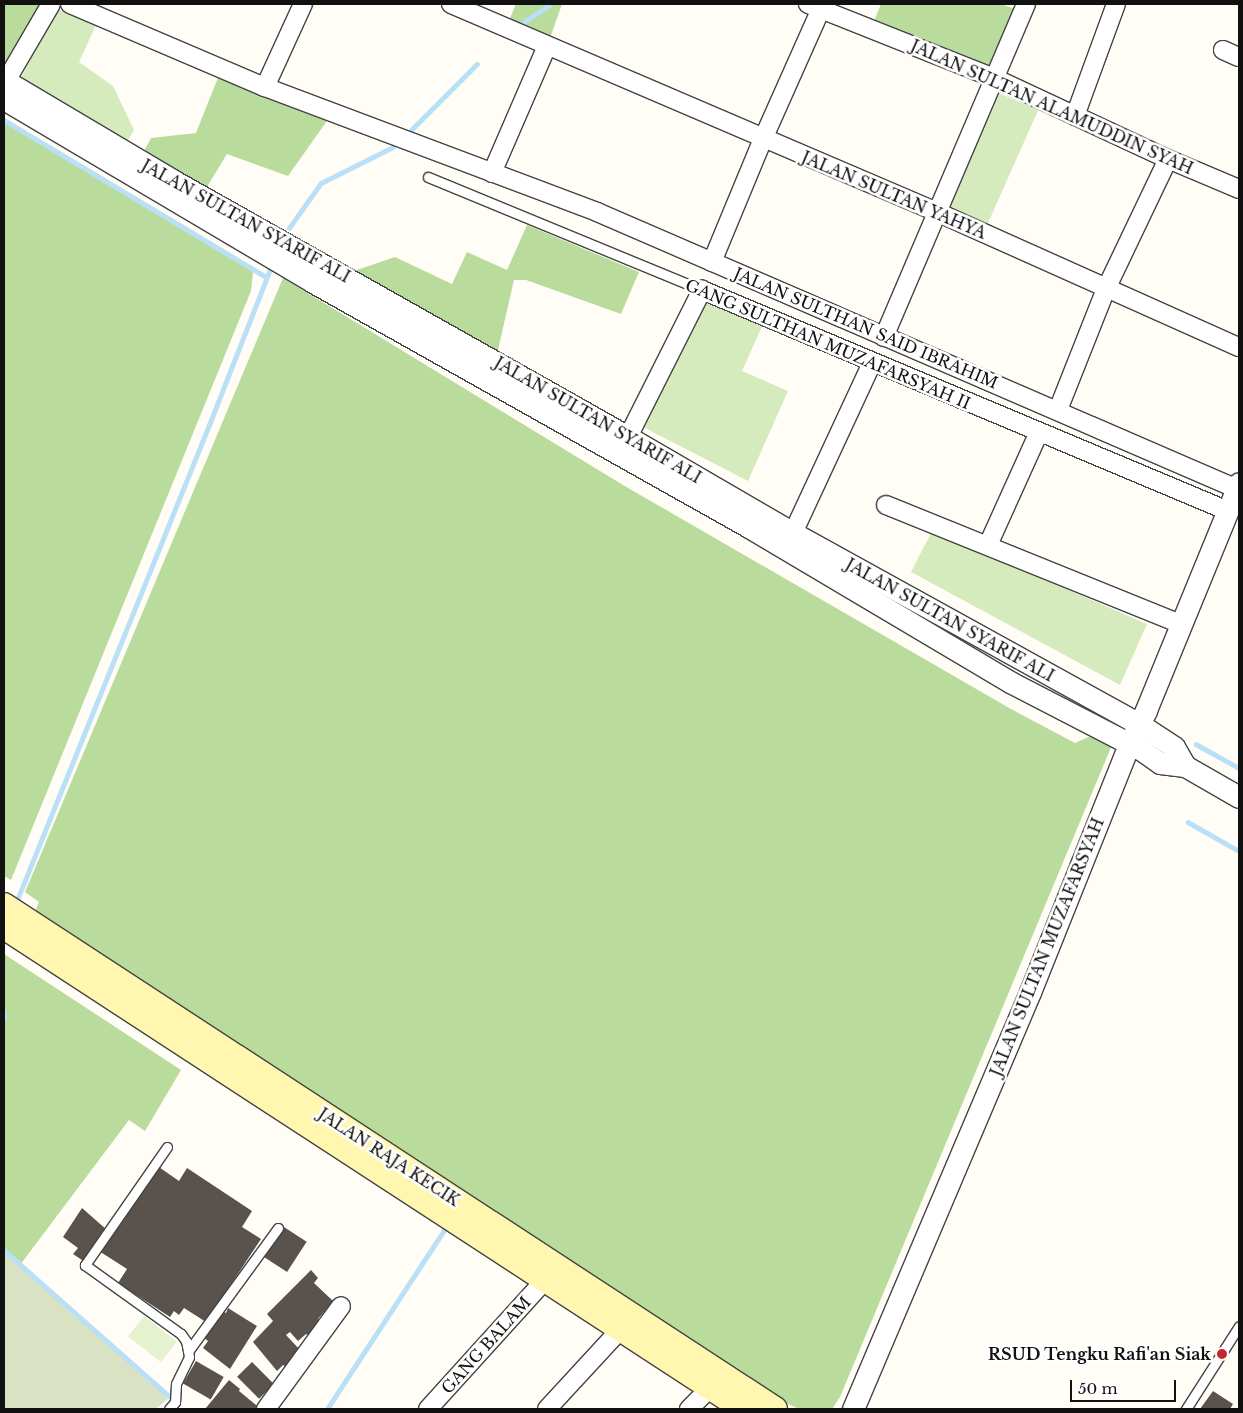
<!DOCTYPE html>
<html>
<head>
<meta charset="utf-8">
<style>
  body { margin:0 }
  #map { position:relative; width:1243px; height:1413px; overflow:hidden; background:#fffdf5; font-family:"Libre Baskerville",serif }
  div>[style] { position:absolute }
  .green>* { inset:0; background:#d5ebbd; transform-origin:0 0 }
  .forest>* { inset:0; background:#b9dc9c }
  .cemetery>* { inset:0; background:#d9e3c4 }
  .pitch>* { inset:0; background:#e6f2cf; transform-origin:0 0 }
  .stream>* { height:4.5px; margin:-2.25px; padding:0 2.25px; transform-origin:2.25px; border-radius:2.25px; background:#b9e0f7 }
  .building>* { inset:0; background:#5a524d; transform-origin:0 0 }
  .roads { filter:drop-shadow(1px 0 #444) drop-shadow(-1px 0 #444) drop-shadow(0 1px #444) drop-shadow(0 -1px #444) }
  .service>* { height:9px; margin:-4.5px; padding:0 4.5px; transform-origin:4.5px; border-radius:4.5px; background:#fff }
  .minor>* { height:18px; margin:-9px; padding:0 9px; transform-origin:9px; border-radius:9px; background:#fff }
  .tertiary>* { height:21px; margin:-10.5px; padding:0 10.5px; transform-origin:10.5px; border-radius:10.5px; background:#fff }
  .secondary>* { height:24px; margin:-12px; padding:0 12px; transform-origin:12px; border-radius:12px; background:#fff6b0 }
  .dots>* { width:14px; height:14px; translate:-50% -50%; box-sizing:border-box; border:2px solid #fff; border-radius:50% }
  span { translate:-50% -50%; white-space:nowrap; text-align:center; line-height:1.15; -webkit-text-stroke:5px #fff; paint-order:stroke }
  .street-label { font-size:16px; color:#111 }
  .poi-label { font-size:16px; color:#111; font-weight:700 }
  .right { translate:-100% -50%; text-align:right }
  .frame { position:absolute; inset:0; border:5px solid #111; pointer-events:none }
  .scale { position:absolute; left:1070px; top:1380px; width:106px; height:22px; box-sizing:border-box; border:2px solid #111; border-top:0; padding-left:6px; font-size:15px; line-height:18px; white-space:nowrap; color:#111; -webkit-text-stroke:4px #fff; paint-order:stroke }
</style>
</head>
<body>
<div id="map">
  <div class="green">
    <i style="clip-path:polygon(57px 9px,96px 25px,79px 62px,113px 86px,134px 130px,125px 145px,21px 78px)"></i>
    <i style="left:997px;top:92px;width:45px;height:129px;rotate:24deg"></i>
    <i style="clip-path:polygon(704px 299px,763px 324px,742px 371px,788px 391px,748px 481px,641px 426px)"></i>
    <i style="clip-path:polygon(932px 531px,1147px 624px,1120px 685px,911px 572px)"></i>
  </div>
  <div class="forest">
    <i style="clip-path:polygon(4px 4px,40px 4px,5px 67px,4px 66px)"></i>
    <i style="clip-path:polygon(516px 4px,562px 4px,549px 41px,508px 23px)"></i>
    <i style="clip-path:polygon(881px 4px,1001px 4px,1015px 9px,991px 68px,874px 21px)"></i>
    <i style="clip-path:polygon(219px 75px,329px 118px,288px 176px,227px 154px,205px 190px,142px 155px,151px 138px,196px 133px)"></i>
    <i style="clip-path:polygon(4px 118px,245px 262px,253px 273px,251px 291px,11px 880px,4px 876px)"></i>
    <i style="clip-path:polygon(527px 225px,639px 272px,621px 314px,526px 280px,514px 280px,497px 354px,351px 272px,395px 257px,452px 284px,467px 252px,507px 270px)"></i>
    <i style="clip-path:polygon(283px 278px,623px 485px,1011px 709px,1075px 743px,1093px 735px,1112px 745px,840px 1397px,832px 1409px,799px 1409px,786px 1403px,34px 914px,39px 902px,25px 892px)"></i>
    <i style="clip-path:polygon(4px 954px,181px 1070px,145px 1131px,129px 1120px,20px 1265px,4px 1250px)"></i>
  </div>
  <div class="cemetery">
    <i style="clip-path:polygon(4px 1250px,20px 1265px,170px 1397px,156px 1409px,4px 1409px)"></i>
  </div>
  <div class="pitch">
    <i style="left:144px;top:1316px;width:42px;height:26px;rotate:38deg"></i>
  </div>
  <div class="stream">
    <i style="left:524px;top:22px;width:32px;rotate:-34deg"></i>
    <i style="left:4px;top:120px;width:305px;rotate:30.9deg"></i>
    <i style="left:411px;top:130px;width:93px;rotate:-45deg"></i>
    <i style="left:289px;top:228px;width:55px;rotate:-54.6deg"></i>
    <i style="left:321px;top:183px;width:80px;rotate:-26.6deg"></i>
    <i style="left:1196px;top:744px;width:49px;rotate:29.2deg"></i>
    <i style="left:1188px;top:822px;width:59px;rotate:29.6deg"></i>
    <i style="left:15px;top:905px;width:518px;rotate:-67.99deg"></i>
    <i style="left:209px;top:425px;width:168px;rotate:-68.6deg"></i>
    <i style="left:4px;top:1011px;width:7px;rotate:90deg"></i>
    <i style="left:4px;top:1250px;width:222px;rotate:41.5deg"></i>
    <i style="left:327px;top:1409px;width:215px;rotate:-56.8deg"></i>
  </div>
  <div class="building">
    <i style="clip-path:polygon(156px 1165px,179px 1181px,187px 1168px,252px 1211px,242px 1227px,261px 1239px,206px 1322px,184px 1308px,179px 1315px,174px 1311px,170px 1317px,118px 1283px,127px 1269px,99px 1251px)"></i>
    <i style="clip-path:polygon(82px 1208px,107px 1230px,85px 1262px,73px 1254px,78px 1248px,63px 1237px)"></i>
    <i style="left:284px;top:1227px;width:27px;height:36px;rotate:33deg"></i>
    <i style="clip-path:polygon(311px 1270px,318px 1278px,314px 1283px,333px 1301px,318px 1319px,321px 1322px,309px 1336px,306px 1334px,298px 1341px,290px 1332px,286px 1335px,301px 1351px,288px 1368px,283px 1365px,277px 1371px,253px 1342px,273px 1321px,267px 1314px)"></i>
    <i style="clip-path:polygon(228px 1308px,257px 1326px,230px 1369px,203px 1348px,208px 1341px,203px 1337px,222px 1311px,226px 1313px)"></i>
    <i style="left:196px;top:1361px;width:32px;height:26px;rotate:30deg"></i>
    <i style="left:252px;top:1362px;width:31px;height:21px;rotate:45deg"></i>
    <i style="clip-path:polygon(229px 1380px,240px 1389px,239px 1391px,261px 1409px,205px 1409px)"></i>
    <i style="clip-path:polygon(1213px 1391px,1233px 1404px,1230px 1409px,1200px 1409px)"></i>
  </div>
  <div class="roads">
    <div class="service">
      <i style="left:428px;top:177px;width:296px;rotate:22.4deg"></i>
      <i style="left:167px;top:1147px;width:144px;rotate:124.8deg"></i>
      <i style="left:85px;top:1265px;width:118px;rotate:35.7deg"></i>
      <i style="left:181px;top:1334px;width:9px;rotate:54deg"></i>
      <i style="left:186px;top:1341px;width:16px;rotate:79deg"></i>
      <i style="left:189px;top:1357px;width:30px;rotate:116deg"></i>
      <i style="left:176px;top:1384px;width:18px;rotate:93deg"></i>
      <i style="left:175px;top:1402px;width:9px;rotate:131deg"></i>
      <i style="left:189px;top:1350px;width:151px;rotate:-53.9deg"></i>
      <i style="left:1186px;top:1409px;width:98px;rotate:-57.4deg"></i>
    </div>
    <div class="minor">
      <i style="left:70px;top:4px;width:212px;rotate:23.1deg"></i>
      <i style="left:265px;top:87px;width:355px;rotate:20.6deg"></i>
      <i style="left:597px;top:212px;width:697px;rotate:23.4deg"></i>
      <i style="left:451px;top:4px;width:531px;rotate:23.18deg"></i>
      <i style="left:939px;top:213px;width:329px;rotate:24.1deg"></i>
      <i style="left:808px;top:4px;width:200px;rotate:21.7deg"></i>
      <i style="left:994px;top:78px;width:192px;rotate:25deg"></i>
      <i style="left:1168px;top:159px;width:77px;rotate:22.9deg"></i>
      <i style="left:1223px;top:50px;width:17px;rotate:24deg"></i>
      <i style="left:6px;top:81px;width:89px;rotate:-59.7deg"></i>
      <i style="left:265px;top:87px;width:91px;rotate:-65.4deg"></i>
      <i style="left:1075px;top:116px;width:119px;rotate:-69.9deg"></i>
      <i style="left:492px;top:173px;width:138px;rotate:-66.6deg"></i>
      <i style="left:712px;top:262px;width:133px;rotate:-67.5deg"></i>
      <i style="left:763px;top:139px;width:148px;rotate:-66deg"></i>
      <i style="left:884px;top:337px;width:362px;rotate:-66.9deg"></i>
      <i style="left:1058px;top:410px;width:130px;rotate:-68.4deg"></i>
      <i style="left:1106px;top:289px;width:144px;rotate:-64.5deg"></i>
      <i style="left:628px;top:437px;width:165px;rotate:-63.3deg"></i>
      <i style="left:702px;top:290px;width:571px;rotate:22.79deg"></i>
      <i style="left:886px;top:505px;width:318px;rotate:22deg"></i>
      <i style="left:793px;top:533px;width:187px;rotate:-65.1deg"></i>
      <i style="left:988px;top:545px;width:124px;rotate:-65.7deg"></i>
      <i style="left:266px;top:1409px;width:127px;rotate:-53.9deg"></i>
      <i style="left:428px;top:1409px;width:173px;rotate:-47.8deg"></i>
      <i style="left:547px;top:1409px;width:108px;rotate:-47.3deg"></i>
      <i style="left:689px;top:1409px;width:30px;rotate:-45deg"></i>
    </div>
    <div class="tertiary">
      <i style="left:4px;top:80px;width:198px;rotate:30.7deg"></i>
      <i style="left:174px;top:181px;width:521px;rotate:29.42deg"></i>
      <i style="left:628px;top:437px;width:191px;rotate:30.2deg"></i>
      <i style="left:793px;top:533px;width:395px;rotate:28.9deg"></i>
      <i style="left:1139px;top:724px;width:42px;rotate:33.3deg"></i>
      <i style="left:1174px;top:747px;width:22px;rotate:60deg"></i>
      <i style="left:4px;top:99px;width:359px;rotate:30.6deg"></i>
      <i style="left:313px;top:282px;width:500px;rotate:29.33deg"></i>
      <i style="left:749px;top:527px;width:304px;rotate:30.7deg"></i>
      <i style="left:1010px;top:682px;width:146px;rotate:27.3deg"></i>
      <i style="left:1140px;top:749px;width:24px;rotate:35deg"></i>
      <i style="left:1160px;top:763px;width:25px;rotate:7deg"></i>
      <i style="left:1185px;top:766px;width:62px;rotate:29.9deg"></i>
      <i style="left:853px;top:1409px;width:453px;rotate:-67deg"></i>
      <i style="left:1030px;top:992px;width:267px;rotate:-68.2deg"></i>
      <i style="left:1129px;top:744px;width:38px;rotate:-63deg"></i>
      <i style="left:1146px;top:710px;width:245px;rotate:-67.7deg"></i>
    </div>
    <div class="secondary">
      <i style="left:4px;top:905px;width:921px;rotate:33.17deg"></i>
      <i style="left:4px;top:927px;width:882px;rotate:33.11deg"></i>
    </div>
  </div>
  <div class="dots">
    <i style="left:1222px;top:1354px;background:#c4262e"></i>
  </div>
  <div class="street-label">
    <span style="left:1052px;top:107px;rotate:24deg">JALAN SULTAN ALAMUDDIN SYAH</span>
    <span style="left:894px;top:195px;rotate:23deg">JALAN SULTAN YAHYA</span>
    <span style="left:246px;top:221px;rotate:29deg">JALAN SULTAN SYARIF ALI</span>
    <span style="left:866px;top:328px;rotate:23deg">JALAN SULTHAN SAID IBRAHIM</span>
    <span style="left:828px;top:344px;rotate:23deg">GANG SULTHAN MUZAFARSYAH II</span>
    <span style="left:598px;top:420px;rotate:30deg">JALAN SULTAN SYARIF ALI</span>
    <span style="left:950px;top:620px;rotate:29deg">JALAN SULTAN SYARIF ALI</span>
    <span style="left:1047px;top:947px;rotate:-68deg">JALAN SULTAN MUZAFARSYAH</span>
    <span style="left:389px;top:1157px;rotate:33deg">JALAN RAJA KECIK</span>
    <span style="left:486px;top:1345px;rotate:-48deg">GANG BALAM</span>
  </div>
  <div class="poi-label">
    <span class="right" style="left:1211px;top:1354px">RSUD Tengku Rafi'an Siak</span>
  </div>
  <div class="frame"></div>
  <div class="scale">50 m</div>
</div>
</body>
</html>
